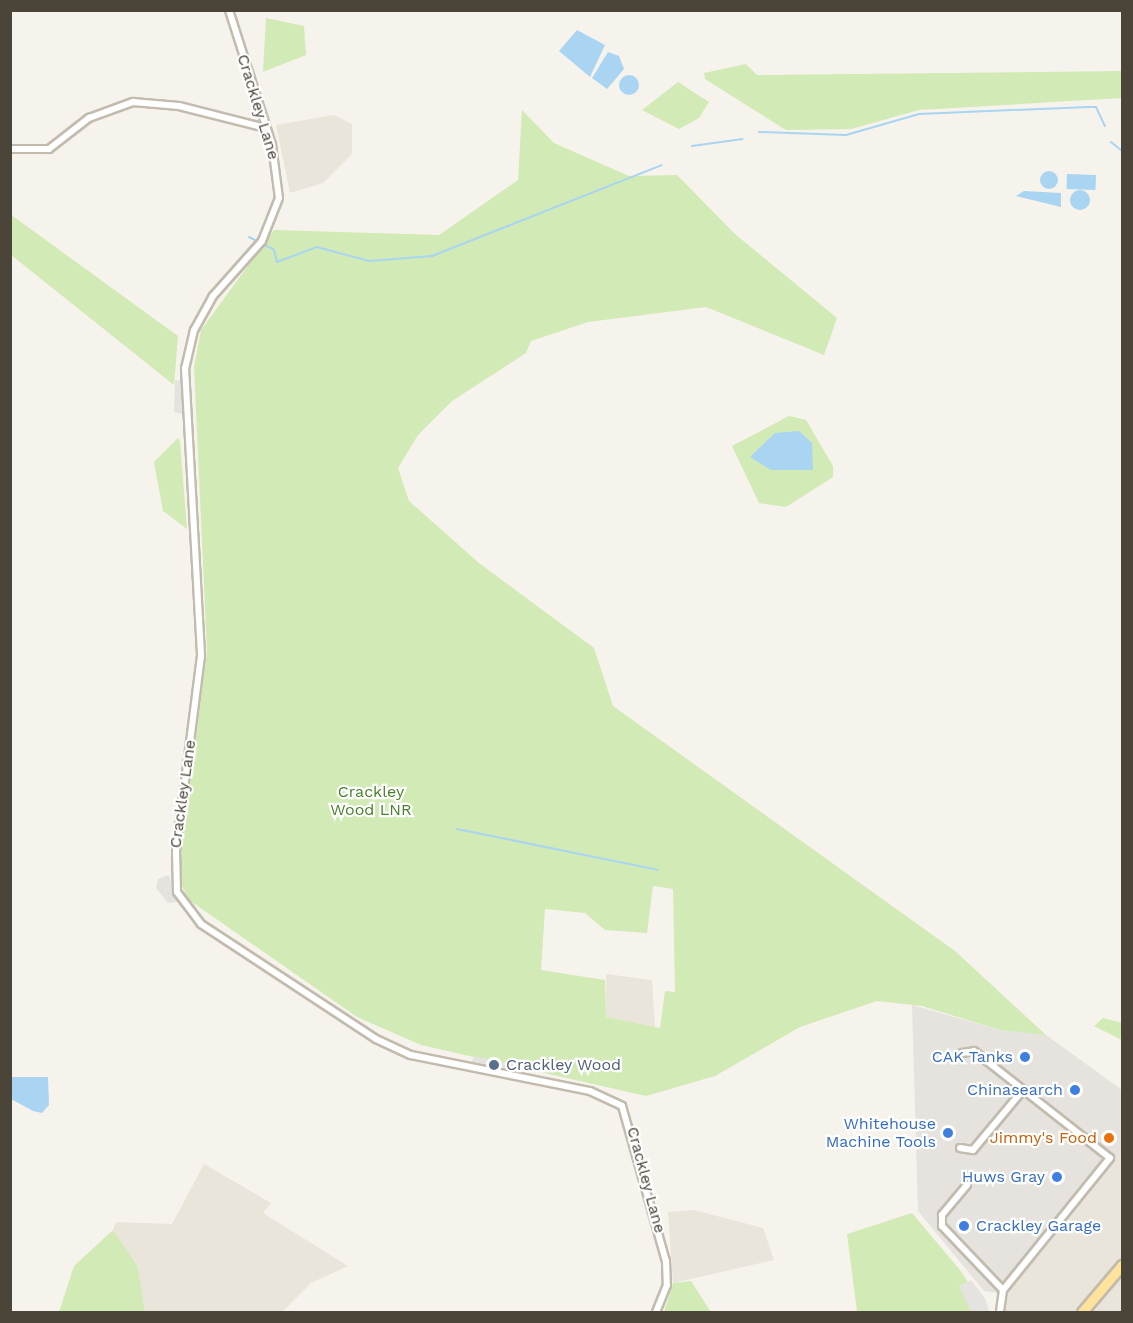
<!DOCTYPE html>
<html>
<head>
<meta charset="utf-8">
<style>
  body { margin:0 }
  #map { position:relative; width:1133px; height:1323px; overflow:hidden; background:#f6f3ec; font-family:"Work Sans",sans-serif }
  div>[style] { position:absolute }
  .residential>* { inset:0; background:#eae5da }
  .industrial>* { inset:0; background:#e6e2dd }
  .green>* { inset:0; background:#d2eab5 }
  .parking>* { inset:0; background:#e5e3e0 }
  .water>* { inset:0; background:#a9d4f2; transform-origin:0 0 }
  .round { border-radius:50% }
  .stream>* { height:2px; margin:-1px; padding:0 1px; transform-origin:1px; border-radius:1px; background:#a9d4f2 }
  .roads { filter:drop-shadow(2px 0 #c2bbae) drop-shadow(-2px 0 #c2bbae) drop-shadow(0 2px #c2bbae) drop-shadow(0 -2px #c2bbae) }
  .street>* { height:6px; margin:-3px; padding:0 3px; transform-origin:3px; border-radius:3px; background:#fff }
  .primary>* { height:9px; margin:-4.5px; padding:0 4.5px; transform-origin:4.5px; border-radius:4.5px; background:#ffe39c }
  .dots>* { width:16px; height:16px; translate:-50% -50%; box-sizing:border-box; border:3px solid #fff; border-radius:50% }
  span { translate:-50% -50%; white-space:nowrap; text-align:center; line-height:1.15; -webkit-text-stroke:4.5px #fff; paint-order:stroke }
  .street-label { font-size:16px; color:#4b4439 }
  .park-label { font-size:16px; color:#4a7f2a }
  .shop-label { font-size:16px; color:#366cbe }
  .right { translate:-100% -50%; text-align:right }
  .left { translate:0 -50%; text-align:left }
  .service-label { font-size:16px; color:#4e5e75 }
  .food-label { font-size:16px; color:#c56008 }
  .frame { position:absolute; inset:0; border:12px solid #4b4439; pointer-events:none }
</style>
</head>
<body>
<div id="map">
  <div class="residential">
    <i style="clip-path:polygon(334px 115px,352px 124px,352px 154px,323px 183px,290px 193px,276px 125px)"></i>
    <i style="clip-path:polygon(606px 974px,652px 980px,655px 1027px,606px 1017px)"></i>
    <i style="clip-path:polygon(1122px 1154px,1122px 1312px,1004px 1312px,1007px 1294px)"></i>
    <i style="clip-path:polygon(204px 1164px,271px 1203px,263px 1213px,348px 1266px,311px 1283px,282px 1312px,145px 1312px,138px 1267px,113px 1230px,116px 1222px,172px 1224px)"></i>
    <i style="clip-path:polygon(694px 1210px,763px 1228px,774px 1260px,673px 1283px,668px 1212px)"></i>
  </div>
  <div class="industrial">
    <i style="clip-path:polygon(912px 1005px,1000px 1030px,1046px 1035px,1122px 1090px,1122px 1154px,1007px 1294px,984px 1291px,918px 1211px)"></i>
  </div>
  <div class="green">
    <i style="clip-path:polygon(266px 18px,304px 26px,306px 55px,263px 72px)"></i>
    <i style="clip-path:polygon(746px 64px,757px 75px,1122px 71px,1122px 98px,919px 110px,851px 129px,786px 130px,705px 79px,704px 73px)"></i>
    <i style="clip-path:polygon(678px 82px,709px 102px,699px 118px,679px 129px,642px 110px)"></i>
    <i style="clip-path:polygon(evenodd,522px 110px,554px 143px,629px 176px,677px 175px,735px 234px,837px 318px,824px 355px,706px 307px,588px 322px,531px 341px,526px 353px,452px 401px,418px 435px,398px 468px,409px 501px,479px 563px,594px 648px,613px 706px,955px 951px,1046px 1035px,1000px 1030px,922px 1006px,877px 1001px,800px 1027px,715px 1076px,646px 1096px,421px 1045px,357px 1017px,189px 900px,178px 878px,207px 651px,194px 367px,201px 330px,274px 230px,439px 235px,518px 180px,522px 110px,653px 886px,673px 889px,675px 992px,665px 991px,660px 1028px,606px 1017px,605px 980px,541px 970px,545px 909px,585px 913px,605px 930px,647px 933px,653px 886px)"></i>
    <i style="clip-path:polygon(10px 214px,178px 336px,174px 385px,11px 255px)"></i>
    <i style="clip-path:polygon(789px 416px,806px 420px,833px 466px,833px 477px,786px 507px,759px 503px,732px 446px)"></i>
    <i style="clip-path:polygon(178px 438px,180px 441px,187px 529px,163px 511px,154px 462px)"></i>
    <i style="clip-path:polygon(1103px 1018px,1122px 1023px,1122px 1040px,1094px 1026px)"></i>
    <i style="clip-path:polygon(912px 1213px,960px 1270px,988px 1312px,857px 1312px,847px 1234px)"></i>
    <i style="clip-path:polygon(113px 1230px,138px 1267px,145px 1312px,59px 1312px,74px 1266px)"></i>
    <i style="clip-path:polygon(691px 1281px,711px 1312px,664px 1312px,673px 1283px)"></i>
  </div>
  <div class="parking">
    <i style="clip-path:polygon(175px 380px,182px 381px,182px 414px,174px 412px)"></i>
    <i style="clip-path:polygon(169px 875px,173px 893px,177px 902px,168px 903px,156px 888px,158px 879px)"></i>
    <i style="clip-path:polygon(474px 1056px,516px 1066px,515px 1073px,471px 1064px)"></i>
    <i style="clip-path:polygon(971px 1280px,986px 1300px,989px 1312px,971px 1312px,959px 1286px)"></i>
  </div>
  <div class="water">
    <i style="clip-path:polygon(577px 30px,605px 45px,590px 77px,559px 51px)"></i>
    <i style="clip-path:polygon(608px 52px,619px 56px,624px 69px,607px 89px,592px 78px)"></i>
    <i class="round" style="left:619px;top:75px;width:20px;height:20px"></i>
    <i class="round" style="left:1040px;top:171px;width:18px;height:18px"></i>
    <i style="left:1067px;top:174px;width:29px;height:15px;rotate:2deg"></i>
    <i class="round" style="left:1070px;top:190px;width:20px;height:20px"></i>
    <i style="clip-path:polygon(1024px 191px,1061px 193px,1061px 207px,1016px 196px)"></i>
    <i style="clip-path:polygon(799px 431px,812px 443px,813px 470px,771px 470px,750px 457px,775px 433px)"></i>
    <i style="clip-path:polygon(11px 1077px,48px 1077px,49px 1105px,42px 1113px,33px 1111px,11px 1099px)"></i>
  </div>
  <div class="stream">
    <i style="left:759px;top:132px;width:87px;rotate:2deg"></i>
    <i style="left:846px;top:135px;width:76px;rotate:-16deg"></i>
    <i style="left:919px;top:114px;width:170px;rotate:-2.4deg"></i>
    <i style="left:1089px;top:107px;width:7px"></i>
    <i style="left:1096px;top:107px;width:21px;rotate:65deg"></i>
    <i style="left:1111px;top:142px;width:14px;rotate:39deg"></i>
    <i style="left:692px;top:146px;width:51px;rotate:-7.8deg"></i>
    <i style="left:249px;top:237px;width:28px;rotate:27deg"></i>
    <i style="left:274px;top:250px;width:12px;rotate:76deg"></i>
    <i style="left:277px;top:262px;width:43px;rotate:-20.6deg"></i>
    <i style="left:317px;top:247px;width:54px;rotate:15.1deg"></i>
    <i style="left:369px;top:261px;width:63px;rotate:-4.5deg"></i>
    <i style="left:432px;top:256px;width:247px;rotate:-21.6deg"></i>
    <i style="left:457px;top:829px;width:205px;rotate:11.5deg"></i>
  </div>
  <div class="roads">
    <div class="street">
      <i style="left:229px;top:10px;width:142px;rotate:72.3deg"></i>
      <i style="left:272px;top:145px;width:53px;rotate:82.5deg"></i>
      <i style="left:279px;top:198px;width:46px;rotate:111.6deg"></i>
      <i style="left:262px;top:241px;width:74px;rotate:131.7deg"></i>
      <i style="left:213px;top:296px;width:39px;rotate:119deg"></i>
      <i style="left:194px;top:330px;width:39px;rotate:103deg"></i>
      <i style="left:185px;top:368px;width:288px;rotate:86.8deg"></i>
      <i style="left:201px;top:656px;width:197px;rotate:97.3deg"></i>
      <i style="left:176px;top:851px;width:41px;rotate:88.6deg"></i>
      <i style="left:177px;top:892px;width:40px;rotate:53deg"></i>
      <i style="left:201px;top:924px;width:209px;rotate:33.3deg"></i>
      <i style="left:376px;top:1039px;width:38px;rotate:25deg"></i>
      <i style="left:411px;top:1055px;width:183px;rotate:11.4deg"></i>
      <i style="left:590px;top:1091px;width:35px;rotate:25deg"></i>
      <i style="left:622px;top:1106px;width:161px;rotate:74.2deg"></i>
      <i style="left:666px;top:1261px;width:24px;rotate:88deg"></i>
      <i style="left:667px;top:1285px;width:29px;rotate:112deg"></i>
      <i style="left:10px;top:149px;width:39px"></i>
      <i style="left:49px;top:149px;width:51px;rotate:-37.8deg"></i>
      <i style="left:89px;top:118px;width:47px;rotate:-20deg"></i>
      <i style="left:133px;top:102px;width:46px;rotate:5deg"></i>
      <i style="left:179px;top:106px;width:90px;rotate:14.2deg"></i>
      <i style="left:962px;top:1053px;width:12px;rotate:-9deg"></i>
      <i style="left:974px;top:1051px;width:173px;rotate:38.2deg"></i>
      <i style="left:1110px;top:1158px;width:170px;rotate:129deg"></i>
      <i style="left:1003px;top:1290px;width:22px;rotate:98deg"></i>
      <i style="left:960px;top:1148px;width:13px;rotate:9deg"></i>
      <i style="left:973px;top:1150px;width:78px;rotate:-50.2deg"></i>
      <i style="left:967px;top:1185px;width:39px;rotate:130deg"></i>
      <i style="left:942px;top:1215px;width:11px;rotate:90deg"></i>
      <i style="left:942px;top:1226px;width:88px;rotate:46.4deg"></i>
    </div>
    <div class="primary">
      <i style="left:1082px;top:1312px;width:62px;rotate:-49.6deg"></i>
    </div>
  </div>
  <div class="dots">
    <i style="left:1025px;top:1057px;background:#3f7fe0"></i>
    <i style="left:494px;top:1065px;background:#5c6f8a"></i>
    <i style="left:1075px;top:1090px;background:#3f7fe0"></i>
    <i style="left:948px;top:1133px;background:#3f7fe0"></i>
    <i style="left:1109px;top:1138px;background:#e8710a"></i>
    <i style="left:1057px;top:1177px;background:#3f7fe0"></i>
    <i style="left:964px;top:1226px;background:#3f7fe0"></i>
  </div>
  <div class="street-label">
    <span style="left:258px;top:107px;rotate:73deg">Crackley Lane</span>
    <span style="left:183px;top:794px;rotate:-82deg">Crackley Lane</span>
    <span style="left:646px;top:1180px;rotate:75deg">Crackley Lane</span>
  </div>
  <div class="park-label">
    <span style="left:371px;top:801px">Crackley<br>Wood LNR</span>
  </div>
  <div class="shop-label">
    <span class="right" style="left:1013px;top:1057px">CAK Tanks</span>
    <span class="right" style="left:1063px;top:1090px">Chinasearch</span>
    <span class="right" style="left:936px;top:1133px">Whitehouse<br>Machine Tools</span>
    <span class="right" style="left:1045px;top:1177px">Huws Gray</span>
    <span class="left" style="left:976px;top:1226px">Crackley Garage</span>
  </div>
  <div class="service-label">
    <span class="left" style="left:506px;top:1065px">Crackley Wood</span>
  </div>
  <div class="food-label">
    <span class="right" style="left:1097px;top:1138px">Jimmy's Food</span>
  </div>
  <div class="frame"></div>
</div>
</body>
</html>
